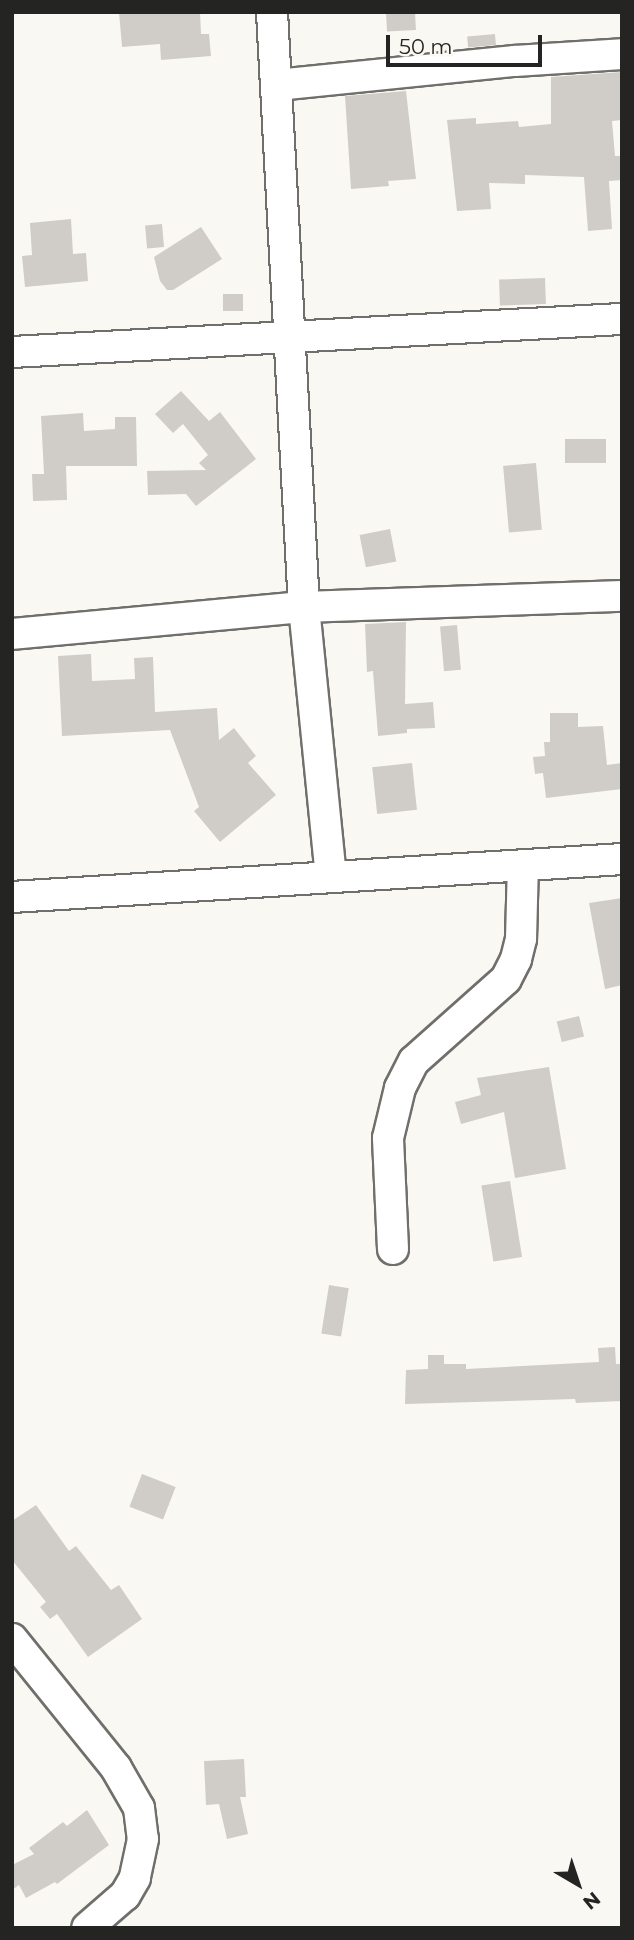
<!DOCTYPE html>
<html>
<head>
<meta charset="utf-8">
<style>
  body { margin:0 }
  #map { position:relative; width:634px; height:1940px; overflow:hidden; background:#faf8f3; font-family:Montserrat,sans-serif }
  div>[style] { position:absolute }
  .building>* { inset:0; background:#d0cdc9; transform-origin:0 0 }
  .roads { filter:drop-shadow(2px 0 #706f6b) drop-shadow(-2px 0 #706f6b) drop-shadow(0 2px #706f6b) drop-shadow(0 -2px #706f6b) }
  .minor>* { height:30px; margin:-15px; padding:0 15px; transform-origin:15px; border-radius:15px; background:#fff }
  span { translate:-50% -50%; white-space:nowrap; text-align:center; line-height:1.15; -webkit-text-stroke:5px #faf8f3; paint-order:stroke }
  .frame { position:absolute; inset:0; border:14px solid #242422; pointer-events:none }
  .north { position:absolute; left:543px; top:1849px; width:70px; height:70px; -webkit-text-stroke:5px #faf8f3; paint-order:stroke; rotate:141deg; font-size:19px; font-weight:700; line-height:28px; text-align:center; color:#242422 }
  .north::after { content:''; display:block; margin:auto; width:24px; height:32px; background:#242422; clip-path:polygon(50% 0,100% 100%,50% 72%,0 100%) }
  .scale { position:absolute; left:386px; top:35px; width:156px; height:32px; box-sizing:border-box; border:4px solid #242422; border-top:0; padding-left:9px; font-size:21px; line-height:24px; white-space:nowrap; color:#242422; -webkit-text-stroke:5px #faf8f3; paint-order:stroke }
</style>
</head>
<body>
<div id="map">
  <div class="building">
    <i style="clip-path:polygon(119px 12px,200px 12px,201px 34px,209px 34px,211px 56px,161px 60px,160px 44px,122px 47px)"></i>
    <i style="left:415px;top:12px;width:18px;height:29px;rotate:87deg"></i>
    <i style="left:495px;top:34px;width:11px;height:28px;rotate:85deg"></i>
    <i style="clip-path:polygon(622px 72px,622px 120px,612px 121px,615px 156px,622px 156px,622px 180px,609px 181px,612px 229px,588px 231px,584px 177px,525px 175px,525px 184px,489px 183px,491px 209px,457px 211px,447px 120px,476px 118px,476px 124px,518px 121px,519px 127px,551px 124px,551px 77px)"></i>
    <i style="clip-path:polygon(406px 91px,416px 179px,388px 181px,389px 186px,351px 189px,345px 96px)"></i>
    <i style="clip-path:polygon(71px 219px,73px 254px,86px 253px,88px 281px,25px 287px,22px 256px,32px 255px,30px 223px)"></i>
    <i style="left:162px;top:224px;width:23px;height:17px;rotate:85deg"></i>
    <i style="clip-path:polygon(201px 227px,222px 259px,173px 290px,167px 290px,160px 281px,154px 257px)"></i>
    <i style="left:545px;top:278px;width:26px;height:46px;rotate:88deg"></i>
    <i style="left:243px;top:294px;width:17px;height:20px;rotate:90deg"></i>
    <i style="clip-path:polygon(181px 391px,209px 421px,220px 412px,256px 459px,196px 506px,186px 494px,148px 495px,147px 471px,206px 470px,199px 463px,208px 455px,183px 424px,173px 433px,155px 414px)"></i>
    <i style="clip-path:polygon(83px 413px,84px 431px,115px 429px,115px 417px,136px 417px,137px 466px,66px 466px,67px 500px,33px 501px,32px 474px,44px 474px,41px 416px)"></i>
    <i style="left:565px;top:439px;width:41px;height:24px"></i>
    <i style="left:536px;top:463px;width:67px;height:33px;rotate:85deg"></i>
    <i style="left:390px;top:529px;width:33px;height:31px;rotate:79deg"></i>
    <i style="clip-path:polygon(406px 622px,405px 704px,433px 702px,435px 728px,407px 729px,407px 733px,378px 736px,373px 671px,367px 672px,365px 624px)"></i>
    <i style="left:457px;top:625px;width:45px;height:17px;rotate:85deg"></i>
    <i style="clip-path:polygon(91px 654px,92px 681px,135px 679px,134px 658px,153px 657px,155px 712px,217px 708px,219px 740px,234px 728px,256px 756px,248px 763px,276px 795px,220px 842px,194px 811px,199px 807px,170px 730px,62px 736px,58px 656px)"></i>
    <i style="clip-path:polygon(550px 713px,578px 713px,578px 727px,603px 726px,607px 765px,622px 763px,622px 789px,546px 798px,543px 773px,535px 774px,533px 757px,545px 756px,544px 742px,550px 742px)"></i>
    <i style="left:412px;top:763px;width:47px;height:40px;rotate:84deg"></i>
    <i style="clip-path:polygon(622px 898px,622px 985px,605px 989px,589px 903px)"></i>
    <i style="left:579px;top:1016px;width:21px;height:23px;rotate:76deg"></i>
    <i style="clip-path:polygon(549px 1067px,566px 1169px,515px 1178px,504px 1112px,461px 1124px,455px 1102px,481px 1095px,477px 1078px)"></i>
    <i style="left:510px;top:1181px;width:77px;height:29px;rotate:81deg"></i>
    <i style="left:329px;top:1285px;width:20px;height:49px;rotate:9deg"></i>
    <i style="clip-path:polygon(615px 1347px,616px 1364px,622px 1364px,622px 1401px,576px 1403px,575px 1399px,405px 1404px,406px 1370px,428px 1369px,428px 1355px,444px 1355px,444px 1364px,466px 1364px,466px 1369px,599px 1362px,598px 1348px)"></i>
    <i style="left:142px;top:1474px;width:36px;height:35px;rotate:21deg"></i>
    <i style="clip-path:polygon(36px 1505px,69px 1551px,76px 1546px,111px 1590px,119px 1585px,142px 1619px,88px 1657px,57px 1614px,50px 1619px,40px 1607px,46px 1602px,12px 1560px,12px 1521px)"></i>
    <i style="clip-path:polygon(244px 1759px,246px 1797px,240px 1797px,248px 1834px,227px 1839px,219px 1804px,206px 1805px,204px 1761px)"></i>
    <i style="clip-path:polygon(87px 1810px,109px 1845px,57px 1884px,55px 1882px,26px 1898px,19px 1885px,12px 1890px,12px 1865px,34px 1854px,29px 1848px,63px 1822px,67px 1826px)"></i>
  </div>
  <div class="roads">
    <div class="minor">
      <i style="left:272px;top:12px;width:596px;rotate:86.92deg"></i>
      <i style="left:304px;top:607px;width:270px;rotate:84.3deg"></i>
      <i style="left:277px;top:85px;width:239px;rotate:-5.8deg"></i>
      <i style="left:515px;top:61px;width:107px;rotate:-3.7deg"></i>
      <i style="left:12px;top:352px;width:611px;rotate:-3.1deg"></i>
      <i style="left:12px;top:634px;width:293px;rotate:-5.3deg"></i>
      <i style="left:304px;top:607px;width:318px;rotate:-2deg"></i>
      <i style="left:12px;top:897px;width:611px;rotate:-3.56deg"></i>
      <i style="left:393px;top:1249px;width:111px;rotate:-92.6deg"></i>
      <i style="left:388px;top:1138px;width:51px;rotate:-76.5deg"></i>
      <i style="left:400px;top:1088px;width:30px;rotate:-63deg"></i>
      <i style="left:414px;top:1061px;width:123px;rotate:-41.7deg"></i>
      <i style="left:506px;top:979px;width:22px;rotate:-63deg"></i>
      <i style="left:516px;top:959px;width:21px;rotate:-76deg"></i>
      <i style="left:521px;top:939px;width:74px;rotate:-88.5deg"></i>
      <i style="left:12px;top:1639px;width:166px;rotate:51.1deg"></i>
      <i style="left:116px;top:1768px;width:46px;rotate:60.1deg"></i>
      <i style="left:139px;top:1808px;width:31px;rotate:83deg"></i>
      <i style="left:143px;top:1839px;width:40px;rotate:102deg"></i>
      <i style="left:135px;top:1878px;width:20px;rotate:120deg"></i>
      <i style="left:125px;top:1895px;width:50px;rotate:139deg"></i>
    </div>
  </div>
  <div class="frame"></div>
  <div class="north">N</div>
  <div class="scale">50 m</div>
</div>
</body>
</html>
